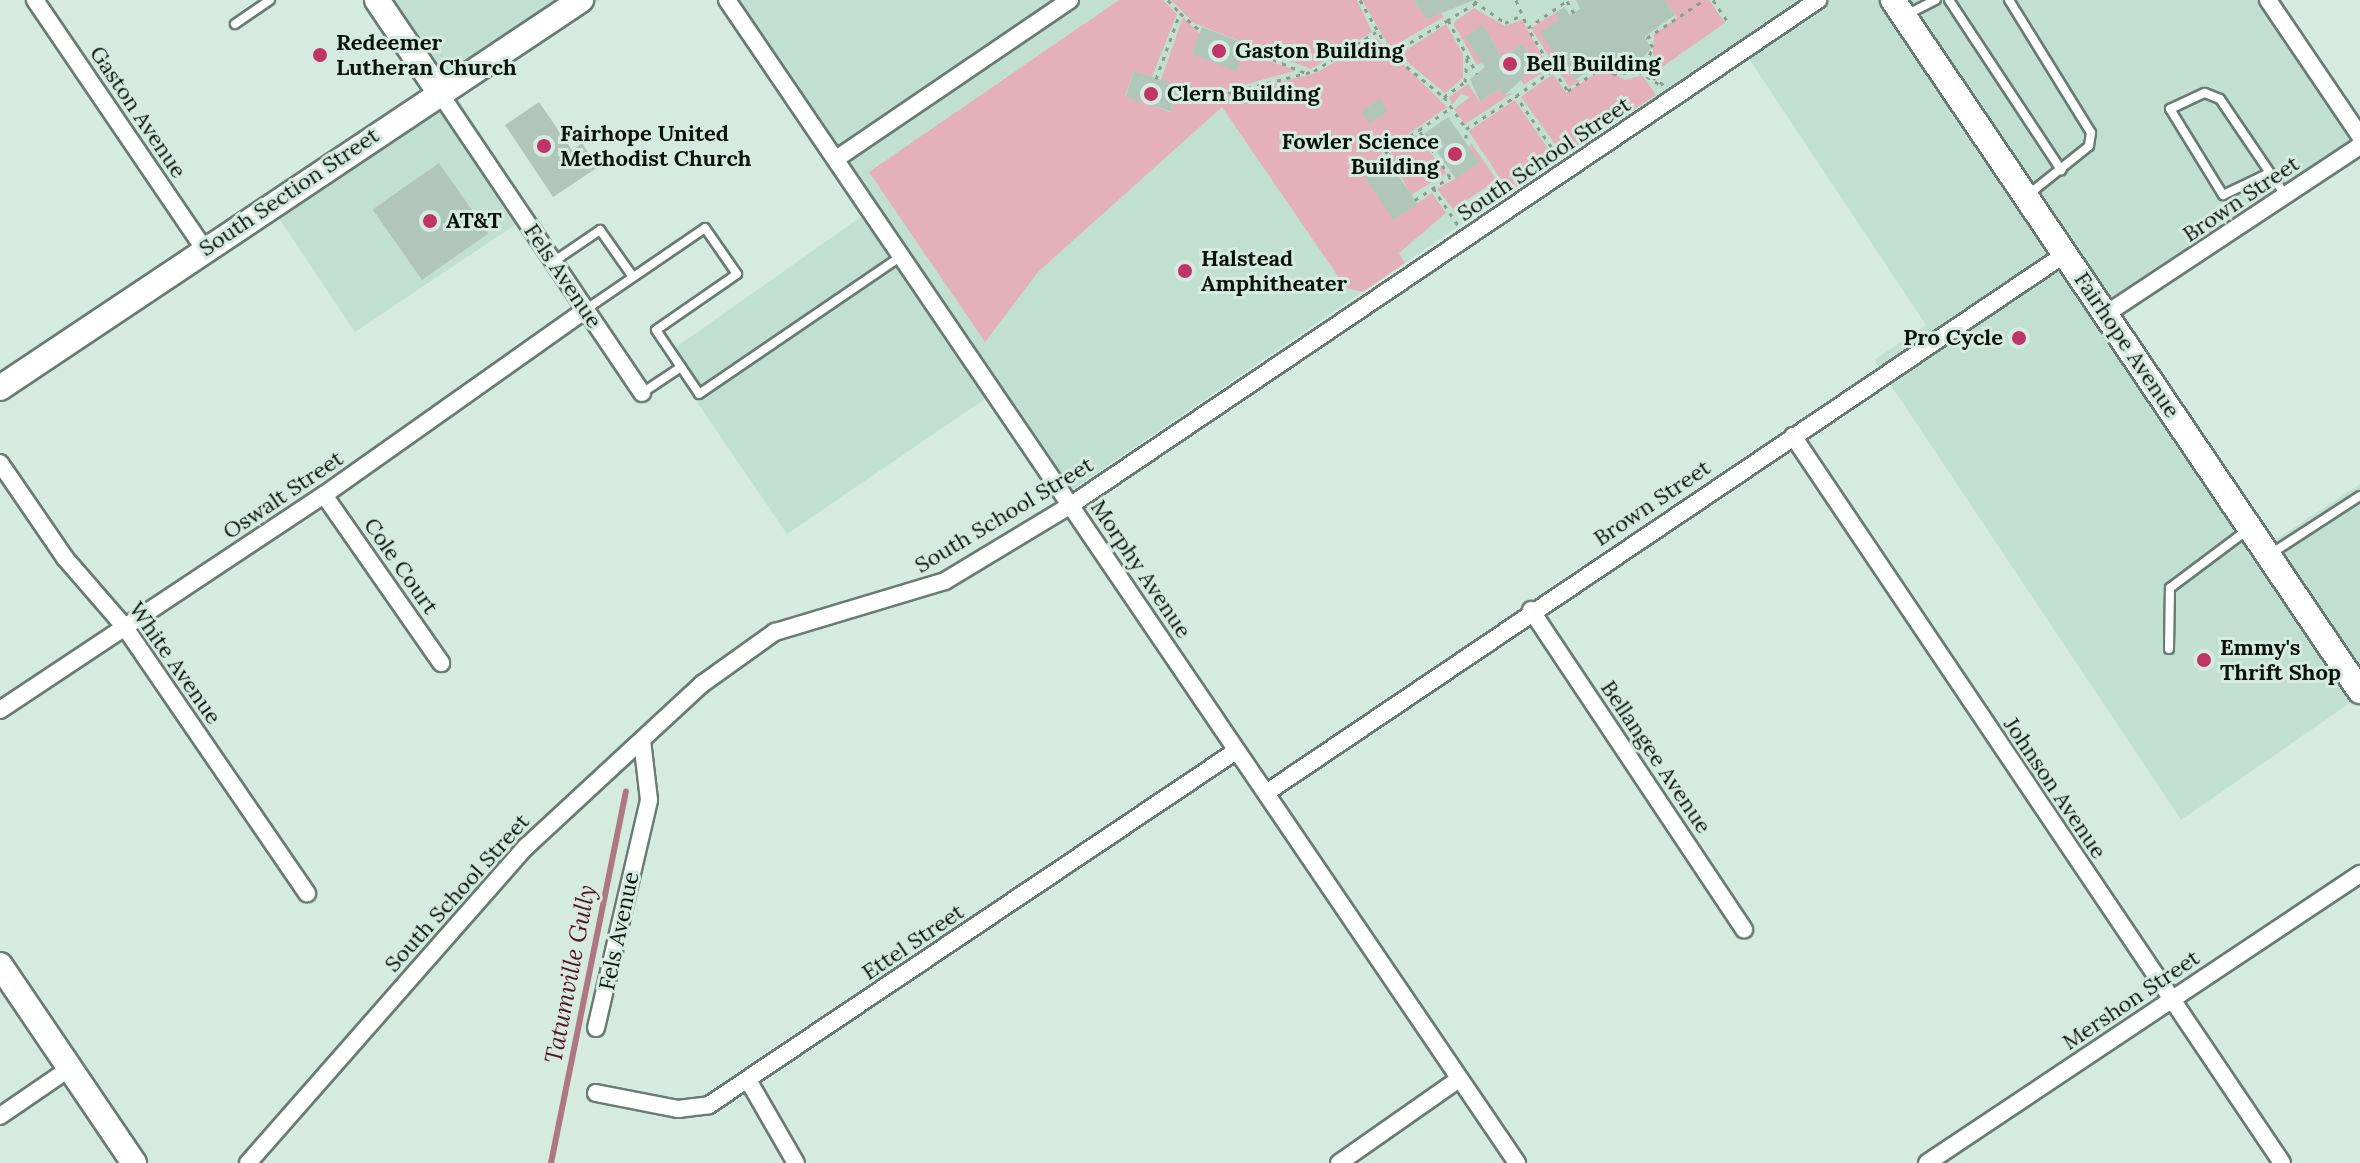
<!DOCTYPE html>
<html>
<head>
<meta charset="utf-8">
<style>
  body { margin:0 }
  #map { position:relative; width:2360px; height:1163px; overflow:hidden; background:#d5ebdf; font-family:Lora,serif }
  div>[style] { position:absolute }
  .built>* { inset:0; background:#c2e0d1 }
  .green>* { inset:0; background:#e4b0bb; transform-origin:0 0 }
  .stream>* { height:6px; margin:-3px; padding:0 3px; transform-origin:3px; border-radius:3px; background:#ae7784 }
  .building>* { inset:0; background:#b1c6bb; transform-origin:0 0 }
  .path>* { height:3px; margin-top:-1.5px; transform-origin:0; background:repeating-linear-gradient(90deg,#8a9b92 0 4px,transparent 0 10px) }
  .roads { filter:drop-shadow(2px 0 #687c72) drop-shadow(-2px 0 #687c72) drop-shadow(0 2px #687c72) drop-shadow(0 -2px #687c72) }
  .lane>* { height:8px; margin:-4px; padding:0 4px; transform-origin:4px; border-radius:4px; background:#fff }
  .street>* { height:16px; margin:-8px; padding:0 8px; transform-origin:8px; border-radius:8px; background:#fff }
  .secondary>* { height:24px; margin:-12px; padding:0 12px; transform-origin:12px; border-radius:12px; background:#fff }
  .dots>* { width:22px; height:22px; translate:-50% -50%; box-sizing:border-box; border:4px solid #d5ebdf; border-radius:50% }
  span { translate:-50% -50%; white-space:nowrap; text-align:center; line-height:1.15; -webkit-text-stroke:6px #d5ebdf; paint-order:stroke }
  .poi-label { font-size:22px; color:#0b130f; font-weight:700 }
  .left { translate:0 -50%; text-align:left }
  .right { translate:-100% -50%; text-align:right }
  .street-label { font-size:22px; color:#0b130f }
  .water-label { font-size:24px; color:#57122a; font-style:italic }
</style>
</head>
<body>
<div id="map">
  <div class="built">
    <i style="clip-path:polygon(391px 0,600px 0,456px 96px,533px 213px,355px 332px,265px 197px,443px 75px)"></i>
    <i style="clip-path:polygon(716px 0,2256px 0,2360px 155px,2123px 316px,2274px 541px,2360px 484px,2360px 696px,2181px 820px,1874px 360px,1926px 325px,1740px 45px,1563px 155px,1072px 490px,1001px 388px,787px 534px,665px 355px,862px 216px)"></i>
  </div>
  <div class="green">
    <i style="clip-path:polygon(1119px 0,1163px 0,1177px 14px,1152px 77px,1134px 71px,1125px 96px,1170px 112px,1178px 91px,1209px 100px,1316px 73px,1376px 38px,1447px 107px,1381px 153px,1386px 161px,1364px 176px,1394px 220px,1432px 193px,1446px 213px,1399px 253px,1405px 263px,1363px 292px,1346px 288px,1222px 107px,1038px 272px,985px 342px,869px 172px)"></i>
    <i style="clip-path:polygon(1171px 0,1357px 0,1372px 32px,1311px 69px,1194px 23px)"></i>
    <i style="clip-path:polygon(1362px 0,1413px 0,1427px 19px,1440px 12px,1444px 17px,1390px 48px)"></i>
    <i style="clip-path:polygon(1665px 0,1709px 0,1725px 23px,1662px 67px,1653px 54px,1654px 34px,1677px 18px)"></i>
    <i style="clip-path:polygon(1474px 8px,1505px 26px,1522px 20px,1549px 68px,1524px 85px,1519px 77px,1536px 65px,1522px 44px,1502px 58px,1483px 25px,1483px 63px,1477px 65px,1453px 23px)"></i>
    <i style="clip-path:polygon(1555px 13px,1559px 19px,1541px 33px,1575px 80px,1581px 80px,1569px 87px,1531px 28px)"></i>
    <i style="clip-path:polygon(1183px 17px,1200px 34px,1193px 54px,1236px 71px,1243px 53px,1297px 70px,1205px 96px,1161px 80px)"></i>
    <i style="clip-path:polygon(1446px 24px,1463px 54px,1463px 78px,1445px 93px,1399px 55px)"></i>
    <i style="clip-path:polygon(1604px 68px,1625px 80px,1642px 75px,1656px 95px,1563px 155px,1521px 97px,1553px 74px,1566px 93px)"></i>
    <i style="clip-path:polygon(1468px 84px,1480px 102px,1499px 89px,1504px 95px,1513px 93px,1465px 124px,1454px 109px,1470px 97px,1461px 94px,1452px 105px,1449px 97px)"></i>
    <i style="left:1515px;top:100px;width:73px;height:56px;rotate:56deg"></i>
    <i style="clip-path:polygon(1416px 135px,1447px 173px,1411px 195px,1389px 154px)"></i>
    <i style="clip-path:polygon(1471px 143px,1497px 180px,1453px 209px,1437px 189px,1455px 179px)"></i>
  </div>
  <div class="stream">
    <i style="left:551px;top:1163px;width:379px;rotate:-78.6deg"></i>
  </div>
  <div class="building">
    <i style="clip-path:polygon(1413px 0,1474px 0,1427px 19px)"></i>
    <i style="clip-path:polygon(1576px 0,1665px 0,1675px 15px,1644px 37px,1651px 48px,1638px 64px,1613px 71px,1605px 60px,1575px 80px,1540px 33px,1559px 19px,1555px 13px,1564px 7px,1570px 15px,1580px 9px)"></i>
    <i style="clip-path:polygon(1483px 25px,1502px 58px,1522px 44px,1536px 65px,1504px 96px,1499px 89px,1480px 102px,1470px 79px,1485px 67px,1465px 37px)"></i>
    <i style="left:1202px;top:27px;width:48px;height:29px;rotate:21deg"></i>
    <i style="left:1134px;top:71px;width:47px;height:27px;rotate:18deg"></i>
    <i style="left:1380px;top:99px;width:15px;height:22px;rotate:58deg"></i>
    <i style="clip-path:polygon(539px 102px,572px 150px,582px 143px,598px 167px,553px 197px,505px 125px)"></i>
    <i style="left:1448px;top:117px;width:55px;height:29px;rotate:55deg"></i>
    <i style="left:1388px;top:160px;width:53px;height:29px;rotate:56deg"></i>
    <i style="left:439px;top:163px;width:86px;height:81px;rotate:55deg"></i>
  </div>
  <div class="path">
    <i style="left:1168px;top:0;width:18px;rotate:47deg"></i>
    <i style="left:1360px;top:0;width:62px;rotate:60.1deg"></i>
    <i style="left:1516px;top:0;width:30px;rotate:67deg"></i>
    <i style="left:1713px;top:0;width:29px;rotate:56deg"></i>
    <i style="left:1474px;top:1px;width:38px;rotate:35deg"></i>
    <i style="left:1505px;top:23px;width:19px;rotate:-25deg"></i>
    <i style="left:1567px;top:1px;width:14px;rotate:60deg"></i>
    <i style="left:1476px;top:3px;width:33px;rotate:149deg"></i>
    <i style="left:1448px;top:20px;width:61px;rotate:61.8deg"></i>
    <i style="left:1448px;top:20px;width:66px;rotate:149.2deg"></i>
    <i style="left:1391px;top:54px;width:68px;rotate:39.1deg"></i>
    <i style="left:1444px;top:97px;width:26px;rotate:-36deg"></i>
    <i style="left:1465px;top:82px;width:25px;rotate:-85deg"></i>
    <i style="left:1245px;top:48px;width:66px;rotate:22.3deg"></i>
    <i style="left:1638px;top:64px;width:23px;rotate:41deg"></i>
    <i style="left:1553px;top:70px;width:49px;rotate:-120.8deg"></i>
    <i style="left:1528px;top:28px;width:49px;rotate:-35deg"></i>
    <i style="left:1156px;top:79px;width:70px;rotate:-70deg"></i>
    <i style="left:1180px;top:13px;width:28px;rotate:41deg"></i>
    <i style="left:1663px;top:85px;width:27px;rotate:-129deg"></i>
    <i style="left:1646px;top:64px;width:18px;rotate:-68deg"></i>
    <i style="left:1653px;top:47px;width:11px;rotate:-124deg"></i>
    <i style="left:1647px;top:38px;width:69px;rotate:-33.7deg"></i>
    <i style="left:1178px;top:89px;width:32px;rotate:16deg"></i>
    <i style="left:1209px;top:98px;width:108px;rotate:-14.4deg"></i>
    <i style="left:1314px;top:71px;width:73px;rotate:-32.2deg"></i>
    <i style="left:1444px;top:97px;width:39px;rotate:55deg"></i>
    <i style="left:1466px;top:138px;width:9px;rotate:-90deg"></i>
    <i style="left:1466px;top:129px;width:60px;rotate:-33.4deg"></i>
    <i style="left:1557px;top:155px;width:72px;rotate:-124.8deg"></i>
    <i style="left:1516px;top:96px;width:45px;rotate:-35.1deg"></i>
    <i style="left:1553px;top:70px;width:26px;rotate:54deg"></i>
    <i style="left:1568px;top:91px;width:47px;rotate:-35.4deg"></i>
    <i style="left:1606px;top:64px;width:12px;rotate:55deg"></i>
    <i style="left:1613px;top:74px;width:25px;rotate:-7deg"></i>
    <i style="left:1638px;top:71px;width:26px;rotate:32deg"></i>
    <i style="left:1388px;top:160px;width:8px;rotate:-113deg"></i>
    <i style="left:1385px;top:153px;width:41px;rotate:-34.1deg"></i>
    <i style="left:1433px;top:188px;width:45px;rotate:56deg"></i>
    <i style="left:1415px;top:200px;width:42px;rotate:-33.3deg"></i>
    <i style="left:1450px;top:177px;width:56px;rotate:-123.4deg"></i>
    <i style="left:1419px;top:130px;width:39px;rotate:-35deg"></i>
  </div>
  <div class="roads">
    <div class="lane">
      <i style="left:1949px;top:0;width:204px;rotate:56.6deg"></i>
      <i style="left:2009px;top:0;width:156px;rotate:58.3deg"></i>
      <i style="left:2091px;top:133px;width:13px;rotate:99deg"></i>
      <i style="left:2089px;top:146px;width:77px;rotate:141.3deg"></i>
      <i style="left:1908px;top:14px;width:31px;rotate:-27deg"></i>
      <i style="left:235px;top:24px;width:42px;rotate:-34.4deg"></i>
      <i style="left:2269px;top:173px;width:51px;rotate:154.4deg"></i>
      <i style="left:2223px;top:195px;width:101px;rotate:-121.6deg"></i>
      <i style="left:2170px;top:109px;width:38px;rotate:-25deg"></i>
      <i style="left:2205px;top:93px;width:16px;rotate:22deg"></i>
      <i style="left:2220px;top:99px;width:116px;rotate:55.9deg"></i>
      <i style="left:553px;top:262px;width:57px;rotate:-34.2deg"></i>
      <i style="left:600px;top:230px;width:57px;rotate:54.9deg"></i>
      <i style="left:585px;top:310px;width:145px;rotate:-34.3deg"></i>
      <i style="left:705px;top:228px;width:56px;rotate:55.2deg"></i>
      <i style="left:737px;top:274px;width:98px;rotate:145.3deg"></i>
      <i style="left:656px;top:330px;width:45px;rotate:56deg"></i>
      <i style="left:681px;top:367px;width:47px;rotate:146.3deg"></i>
      <i style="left:681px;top:367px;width:32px;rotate:56deg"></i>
      <i style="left:699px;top:394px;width:245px;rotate:-34.3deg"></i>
      <i style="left:2269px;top:555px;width:108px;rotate:-33deg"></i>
      <i style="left:2169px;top:649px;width:61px;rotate:-89.1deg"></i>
      <i style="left:2170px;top:588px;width:95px;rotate:-36.9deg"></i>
    </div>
    <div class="street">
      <i style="left:35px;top:0;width:301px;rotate:55.8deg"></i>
      <i style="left:727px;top:0;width:1406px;rotate:55.81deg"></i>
      <i style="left:2268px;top:0;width:164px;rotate:55.9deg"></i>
      <i style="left:439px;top:92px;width:363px;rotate:56deg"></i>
      <i style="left:836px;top:159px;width:283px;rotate:-34.2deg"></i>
      <i style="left:2106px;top:314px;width:305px;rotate:-33.5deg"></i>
      <i style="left:1793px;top:436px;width:876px;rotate:56.07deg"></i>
      <i style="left:0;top:463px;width:115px;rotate:55.6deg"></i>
      <i style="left:65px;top:558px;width:90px;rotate:49.1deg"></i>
      <i style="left:124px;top:626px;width:324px;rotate:55.6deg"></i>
      <i style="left:324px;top:495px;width:205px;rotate:55.1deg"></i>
      <i style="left:1531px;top:610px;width:384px;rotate:56.3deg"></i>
      <i style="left:0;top:710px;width:389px;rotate:-33.6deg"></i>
      <i style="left:324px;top:495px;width:320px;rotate:-35.3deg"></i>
      <i style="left:1266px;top:793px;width:964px;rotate:-34deg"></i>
      <i style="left:596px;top:1028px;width:234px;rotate:-76.9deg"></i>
      <i style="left:649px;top:800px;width:60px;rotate:-96.7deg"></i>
      <i style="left:748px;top:1080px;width:96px;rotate:60deg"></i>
      <i style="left:596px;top:1093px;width:84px;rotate:11deg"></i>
      <i style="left:678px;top:1109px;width:31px;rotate:-7deg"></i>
      <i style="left:709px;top:1105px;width:635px;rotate:-33.89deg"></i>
      <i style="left:0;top:1116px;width:85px;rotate:-34.4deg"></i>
      <i style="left:248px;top:1163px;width:421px;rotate:-48.7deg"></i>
      <i style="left:526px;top:847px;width:240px;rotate:-42.8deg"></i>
      <i style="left:702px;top:684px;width:90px;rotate:-35.5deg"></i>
      <i style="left:775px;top:632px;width:177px;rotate:-16.7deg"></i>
      <i style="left:945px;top:581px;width:147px;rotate:-31.1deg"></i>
      <i style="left:1071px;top:505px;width:902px;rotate:-34.06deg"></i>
      <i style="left:1339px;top:1163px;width:146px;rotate:-35deg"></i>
      <i style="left:1927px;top:1163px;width:521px;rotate:-33.72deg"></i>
    </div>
    <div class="secondary">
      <i style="left:377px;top:0;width:111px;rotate:56deg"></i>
      <i style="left:1893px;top:0;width:834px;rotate:55.95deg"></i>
      <i style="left:0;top:388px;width:699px;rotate:-33.74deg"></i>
      <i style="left:0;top:965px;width:239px;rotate:55.9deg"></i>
    </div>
  </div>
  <div class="dots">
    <i style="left:1219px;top:51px;background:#c03466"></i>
    <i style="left:320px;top:55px;background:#c03466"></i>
    <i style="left:1510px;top:64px;background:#c03466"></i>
    <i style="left:1151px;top:94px;background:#c03466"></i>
    <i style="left:544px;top:146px;background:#c03466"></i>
    <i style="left:1455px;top:154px;background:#c03466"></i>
    <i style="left:430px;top:221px;background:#c03466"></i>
    <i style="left:1185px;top:271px;background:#c03466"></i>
    <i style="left:2019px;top:338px;background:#c03466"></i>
    <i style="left:2204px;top:660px;background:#c03466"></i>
  </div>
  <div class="poi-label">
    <span class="left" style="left:336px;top:55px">Redeemer<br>Lutheran Church</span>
    <span class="left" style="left:1235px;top:51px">Gaston Building</span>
    <span class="left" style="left:1526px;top:64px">Bell Building</span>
    <span class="left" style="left:1167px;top:94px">Clern Building</span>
    <span class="left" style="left:560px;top:146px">Fairhope United<br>Methodist Church</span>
    <span class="right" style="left:1439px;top:154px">Fowler Science<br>Building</span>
    <span class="left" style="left:446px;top:221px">AT&amp;T</span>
    <span class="left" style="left:1201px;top:271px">Halstead<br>Amphitheater</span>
    <span class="right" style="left:2003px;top:338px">Pro Cycle</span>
    <span class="left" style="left:2220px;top:660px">Emmy's<br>Thrift Shop</span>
  </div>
  <div class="street-label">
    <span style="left:138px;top:112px;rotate:56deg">Gaston Avenue</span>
    <span style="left:1544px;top:159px;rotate:-34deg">South School Street</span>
    <span style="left:289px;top:192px;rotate:-34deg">South Section Street</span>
    <span style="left:2241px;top:199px;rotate:-34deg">Brown Street</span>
    <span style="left:563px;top:276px;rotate:56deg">Fels Avenue</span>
    <span style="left:2127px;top:345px;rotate:56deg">Fairhope Avenue</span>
    <span style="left:283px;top:495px;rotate:-34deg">Oswalt Street</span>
    <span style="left:1652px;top:503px;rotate:-34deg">Brown Street</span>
    <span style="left:1004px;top:515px;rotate:-31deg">South School Street</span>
    <span style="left:401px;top:566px;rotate:55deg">Cole Court</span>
    <span style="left:1141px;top:569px;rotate:56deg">Morphy Avenue</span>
    <span style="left:175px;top:663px;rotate:55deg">White Avenue</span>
    <span style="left:1656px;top:757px;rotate:56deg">Bellangee Avenue</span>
    <span style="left:2055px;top:788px;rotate:56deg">Johnson Avenue</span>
    <span style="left:457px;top:893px;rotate:-48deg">South School Street</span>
    <span style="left:619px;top:931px;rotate:-78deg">Fels Avenue</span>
    <span style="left:913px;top:942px;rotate:-34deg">Ettel Street</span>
    <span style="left:2131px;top:1000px;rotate:-34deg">Mershon Street</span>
  </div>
  <div class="water-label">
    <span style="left:570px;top:974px;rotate:-79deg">Tatumville Gully</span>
  </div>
</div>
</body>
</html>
